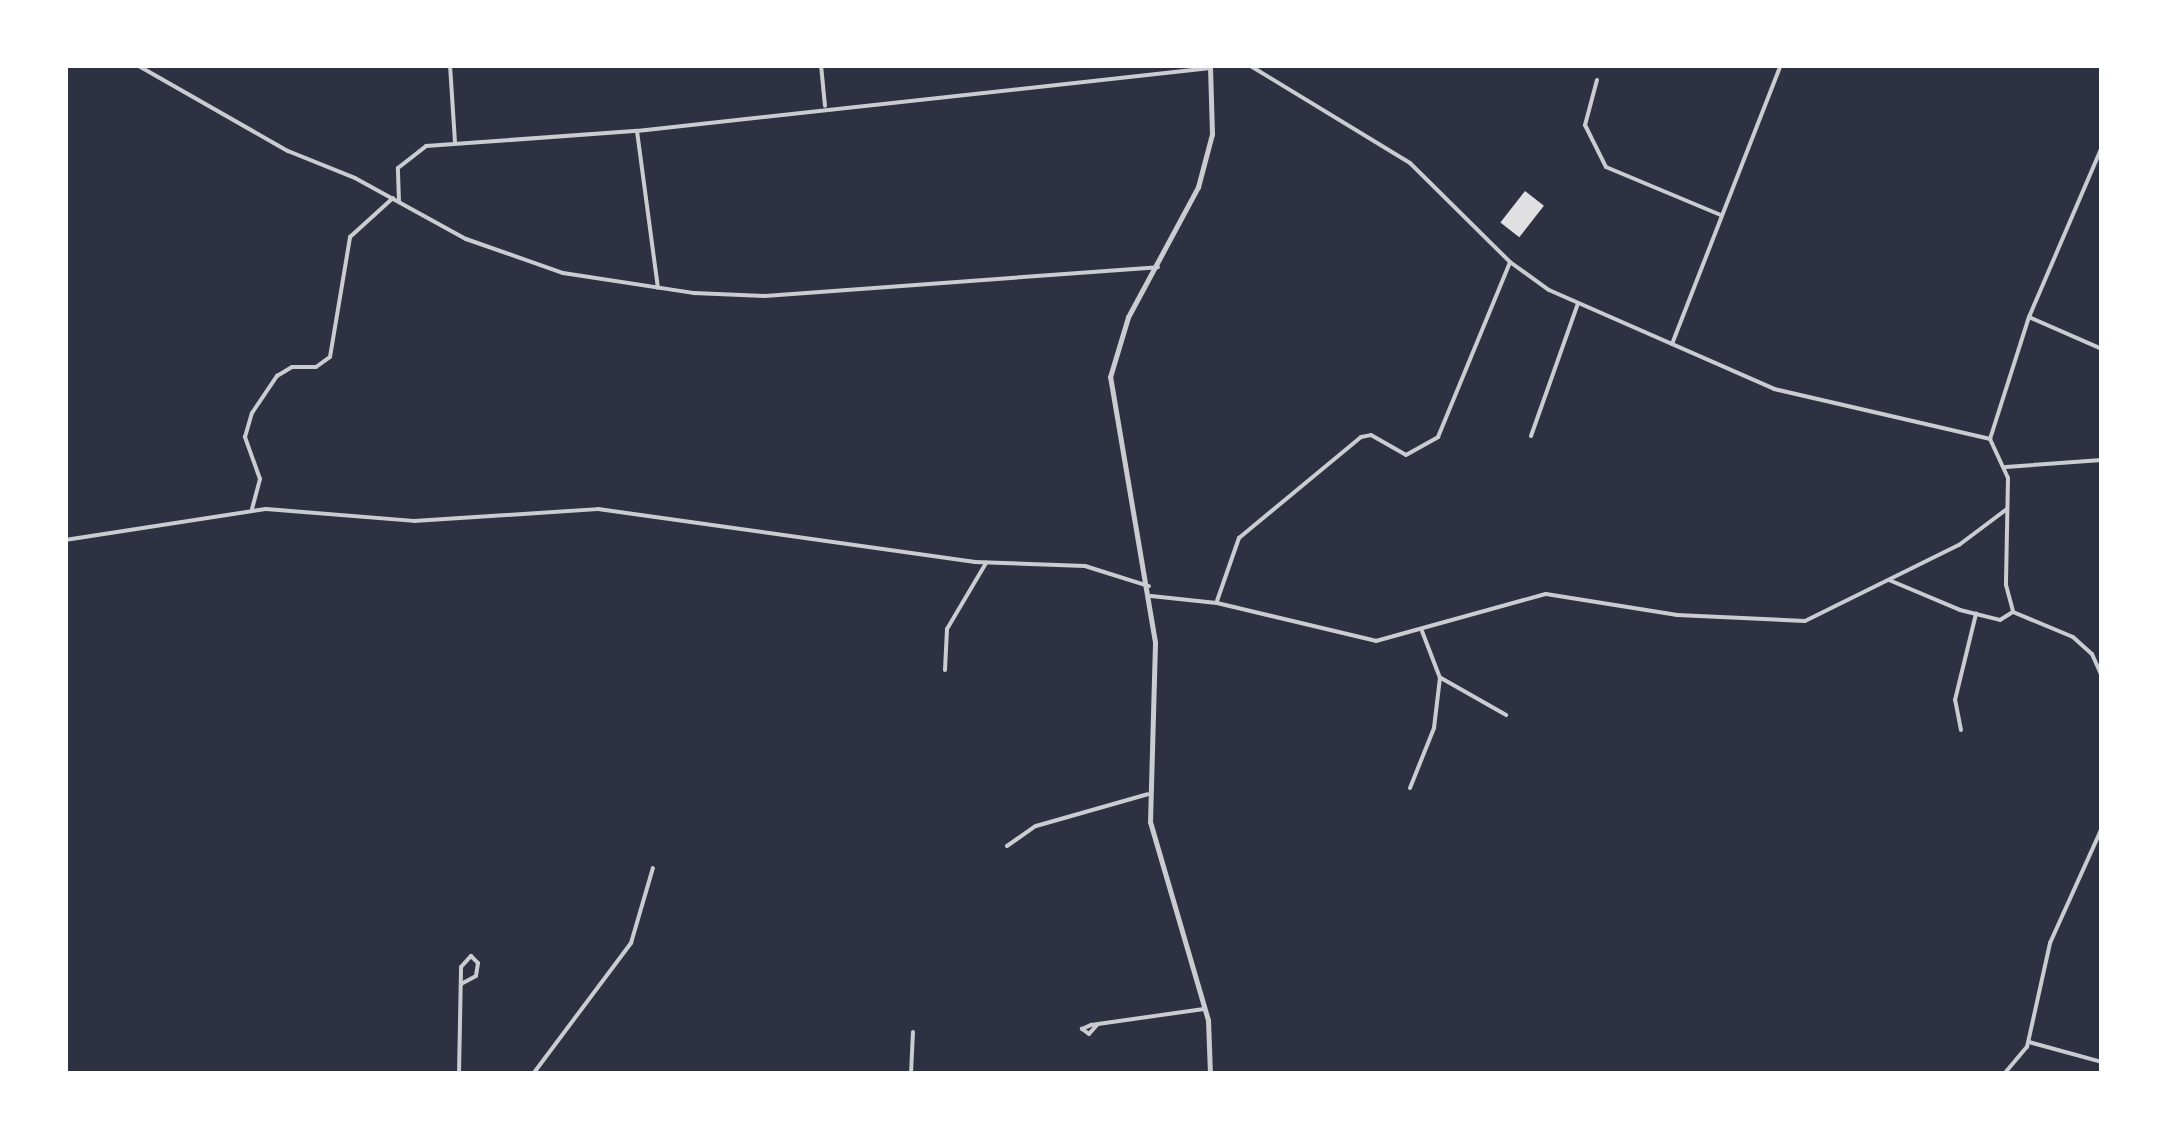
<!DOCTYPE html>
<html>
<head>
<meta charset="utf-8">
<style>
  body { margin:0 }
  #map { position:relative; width:2167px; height:1139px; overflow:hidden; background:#2d3142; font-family:Mulish,sans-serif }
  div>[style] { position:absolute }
  .building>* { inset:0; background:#e0e0e3; transform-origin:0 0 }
  .minor>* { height:4px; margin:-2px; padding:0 2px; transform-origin:2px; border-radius:2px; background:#caccd0 }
  .tertiary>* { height:5px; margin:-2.5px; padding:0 2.5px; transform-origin:2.5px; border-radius:2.5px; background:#caccd0 }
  span { translate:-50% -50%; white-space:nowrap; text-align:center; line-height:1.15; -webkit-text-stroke:10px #fff; paint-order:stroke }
  .frame { position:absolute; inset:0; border:68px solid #fff; pointer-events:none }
</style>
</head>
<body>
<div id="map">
  <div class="building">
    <i style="left:1525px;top:191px;width:24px;height:40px;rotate:38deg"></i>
  </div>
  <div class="minor">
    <i style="left:137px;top:65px;width:174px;rotate:29.7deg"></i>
    <i style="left:288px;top:151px;width:72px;rotate:21.9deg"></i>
    <i style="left:355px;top:178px;width:127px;rotate:28.8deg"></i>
    <i style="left:466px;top:239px;width:103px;rotate:19.3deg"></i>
    <i style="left:563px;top:273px;width:133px;rotate:8.7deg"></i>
    <i style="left:694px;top:293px;width:71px;rotate:2.4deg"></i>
    <i style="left:765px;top:296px;width:394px;rotate:-4.2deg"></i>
    <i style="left:450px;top:65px;width:77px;rotate:86.3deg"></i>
    <i style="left:821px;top:65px;width:41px;rotate:84.4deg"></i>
    <i style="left:1249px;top:65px;width:188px;rotate:31.3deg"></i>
    <i style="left:1410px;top:163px;width:141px;rotate:44.7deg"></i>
    <i style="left:1510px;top:262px;width:48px;rotate:35.7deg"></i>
    <i style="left:1549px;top:290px;width:246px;rotate:23.7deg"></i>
    <i style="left:1774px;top:389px;width:222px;rotate:13deg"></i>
    <i style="left:1990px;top:439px;width:43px;rotate:65.2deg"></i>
    <i style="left:2008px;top:478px;width:107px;rotate:91.1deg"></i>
    <i style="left:2006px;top:585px;width:28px;rotate:75deg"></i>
    <i style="left:2013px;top:612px;width:65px;rotate:22.6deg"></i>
    <i style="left:2073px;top:637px;width:25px;rotate:42deg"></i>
    <i style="left:2092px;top:654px;width:24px;rotate:66deg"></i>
    <i style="left:1597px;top:80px;width:47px;rotate:104.9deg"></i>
    <i style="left:1585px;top:125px;width:47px;rotate:63.4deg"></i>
    <i style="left:1606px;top:167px;width:125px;rotate:22.7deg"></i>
    <i style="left:637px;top:131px;width:158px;rotate:82.4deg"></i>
    <i style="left:399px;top:201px;width:33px;rotate:-92deg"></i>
    <i style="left:398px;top:168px;width:36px;rotate:-38deg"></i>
    <i style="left:426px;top:146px;width:212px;rotate:-4.1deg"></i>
    <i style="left:637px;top:131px;width:577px;rotate:-6.26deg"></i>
    <i style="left:2029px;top:317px;width:80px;rotate:23.7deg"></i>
    <i style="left:1672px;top:344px;width:300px;rotate:-68.7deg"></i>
    <i style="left:1531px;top:436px;width:141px;rotate:-70.5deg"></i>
    <i style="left:1990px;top:439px;width:128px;rotate:-72.3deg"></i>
    <i style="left:2029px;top:317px;width:185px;rotate:-66.8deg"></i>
    <i style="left:2006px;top:467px;width:96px;rotate:-4.2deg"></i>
    <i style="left:252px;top:509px;width:31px;rotate:-75deg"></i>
    <i style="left:260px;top:479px;width:45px;rotate:-109.7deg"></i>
    <i style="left:245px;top:437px;width:25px;rotate:-74deg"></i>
    <i style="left:252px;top:413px;width:45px;rotate:-56deg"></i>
    <i style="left:277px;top:376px;width:17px;rotate:-31deg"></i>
    <i style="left:292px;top:367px;width:24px"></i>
    <i style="left:316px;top:367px;width:17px;rotate:-36deg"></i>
    <i style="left:330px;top:357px;width:122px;rotate:-80.5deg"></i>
    <i style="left:350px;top:237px;width:58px;rotate:-42.2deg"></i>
    <i style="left:65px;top:540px;width:203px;rotate:-8.8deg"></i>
    <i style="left:266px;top:509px;width:148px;rotate:4.6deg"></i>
    <i style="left:414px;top:521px;width:184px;rotate:-3.7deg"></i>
    <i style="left:598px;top:509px;width:381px;rotate:8deg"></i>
    <i style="left:975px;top:562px;width:110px;rotate:2.1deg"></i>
    <i style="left:1085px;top:566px;width:67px;rotate:17.4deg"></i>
    <i style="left:1889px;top:580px;width:77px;rotate:22.9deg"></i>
    <i style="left:1960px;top:610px;width:41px;rotate:14deg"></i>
    <i style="left:2000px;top:620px;width:15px;rotate:-32deg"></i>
    <i style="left:1151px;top:596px;width:66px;rotate:6.1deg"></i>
    <i style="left:1217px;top:603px;width:163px;rotate:13.4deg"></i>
    <i style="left:1376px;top:641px;width:176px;rotate:-15.5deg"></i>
    <i style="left:1546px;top:594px;width:133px;rotate:9.1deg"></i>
    <i style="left:1677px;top:615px;width:128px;rotate:2.7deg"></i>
    <i style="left:1805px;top:621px;width:172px;rotate:-26.3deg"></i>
    <i style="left:1959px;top:545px;width:60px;rotate:-36.9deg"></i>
    <i style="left:1217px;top:601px;width:67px;rotate:-70.8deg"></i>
    <i style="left:1239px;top:538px;width:158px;rotate:-39.6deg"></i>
    <i style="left:1361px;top:437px;width:10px;rotate:-11deg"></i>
    <i style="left:1371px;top:435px;width:40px;rotate:29.7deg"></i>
    <i style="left:1406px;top:455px;width:37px;rotate:-29deg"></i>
    <i style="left:1438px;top:437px;width:189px;rotate:-67.6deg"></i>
    <i style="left:945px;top:670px;width:41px;rotate:-87.2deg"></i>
    <i style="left:947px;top:629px;width:77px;rotate:-59.4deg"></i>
    <i style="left:1441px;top:678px;width:75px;rotate:29.6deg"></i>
    <i style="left:1961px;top:730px;width:31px;rotate:-101deg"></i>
    <i style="left:1955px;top:700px;width:89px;rotate:-76.3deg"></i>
    <i style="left:1410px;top:788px;width:65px;rotate:-68.2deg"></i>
    <i style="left:1434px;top:728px;width:50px;rotate:-83.2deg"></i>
    <i style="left:1440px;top:678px;width:50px;rotate:-111deg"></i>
    <i style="left:1007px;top:846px;width:35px;rotate:-35deg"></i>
    <i style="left:1036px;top:826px;width:116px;rotate:-15.9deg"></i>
    <i style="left:1097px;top:1025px;width:12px;rotate:132deg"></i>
    <i style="left:1089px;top:1034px;width:9px;rotate:-144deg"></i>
    <i style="left:1082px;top:1029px;width:10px;rotate:-24deg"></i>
    <i style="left:1091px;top:1025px;width:114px;rotate:-8.1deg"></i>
    <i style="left:2029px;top:1042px;width:76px;rotate:15.3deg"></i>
    <i style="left:459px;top:1074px;width:107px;rotate:-88.9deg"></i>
    <i style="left:461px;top:967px;width:15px;rotate:-48deg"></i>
    <i style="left:471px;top:956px;width:10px;rotate:45deg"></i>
    <i style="left:478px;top:963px;width:13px;rotate:99deg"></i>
    <i style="left:476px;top:976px;width:17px;rotate:152deg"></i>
    <i style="left:533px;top:1074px;width:164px;rotate:-53.2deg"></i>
    <i style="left:631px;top:943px;width:78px;rotate:-73.7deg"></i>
    <i style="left:911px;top:1074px;width:42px;rotate:-87.3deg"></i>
    <i style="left:2004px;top:1074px;width:35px;rotate:-50deg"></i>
    <i style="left:2027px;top:1047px;width:107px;rotate:-77.5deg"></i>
    <i style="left:2050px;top:943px;width:126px;rotate:-65.7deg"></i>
  </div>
  <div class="tertiary">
    <i style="left:1210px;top:1074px;width:54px;rotate:-92.1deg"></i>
    <i style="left:1208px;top:1020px;width:206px;rotate:-106.3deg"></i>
    <i style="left:1150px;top:822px;width:180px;rotate:-88.4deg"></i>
    <i style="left:1155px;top:642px;width:269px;rotate:-99.6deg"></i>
    <i style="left:1110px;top:377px;width:63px;rotate:-73.3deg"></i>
    <i style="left:1128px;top:317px;width:148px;rotate:-61.7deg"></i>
    <i style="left:1198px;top:187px;width:55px;rotate:-75.2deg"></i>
    <i style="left:1212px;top:134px;width:69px;rotate:-91.7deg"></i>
  </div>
  <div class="frame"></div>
</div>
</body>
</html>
